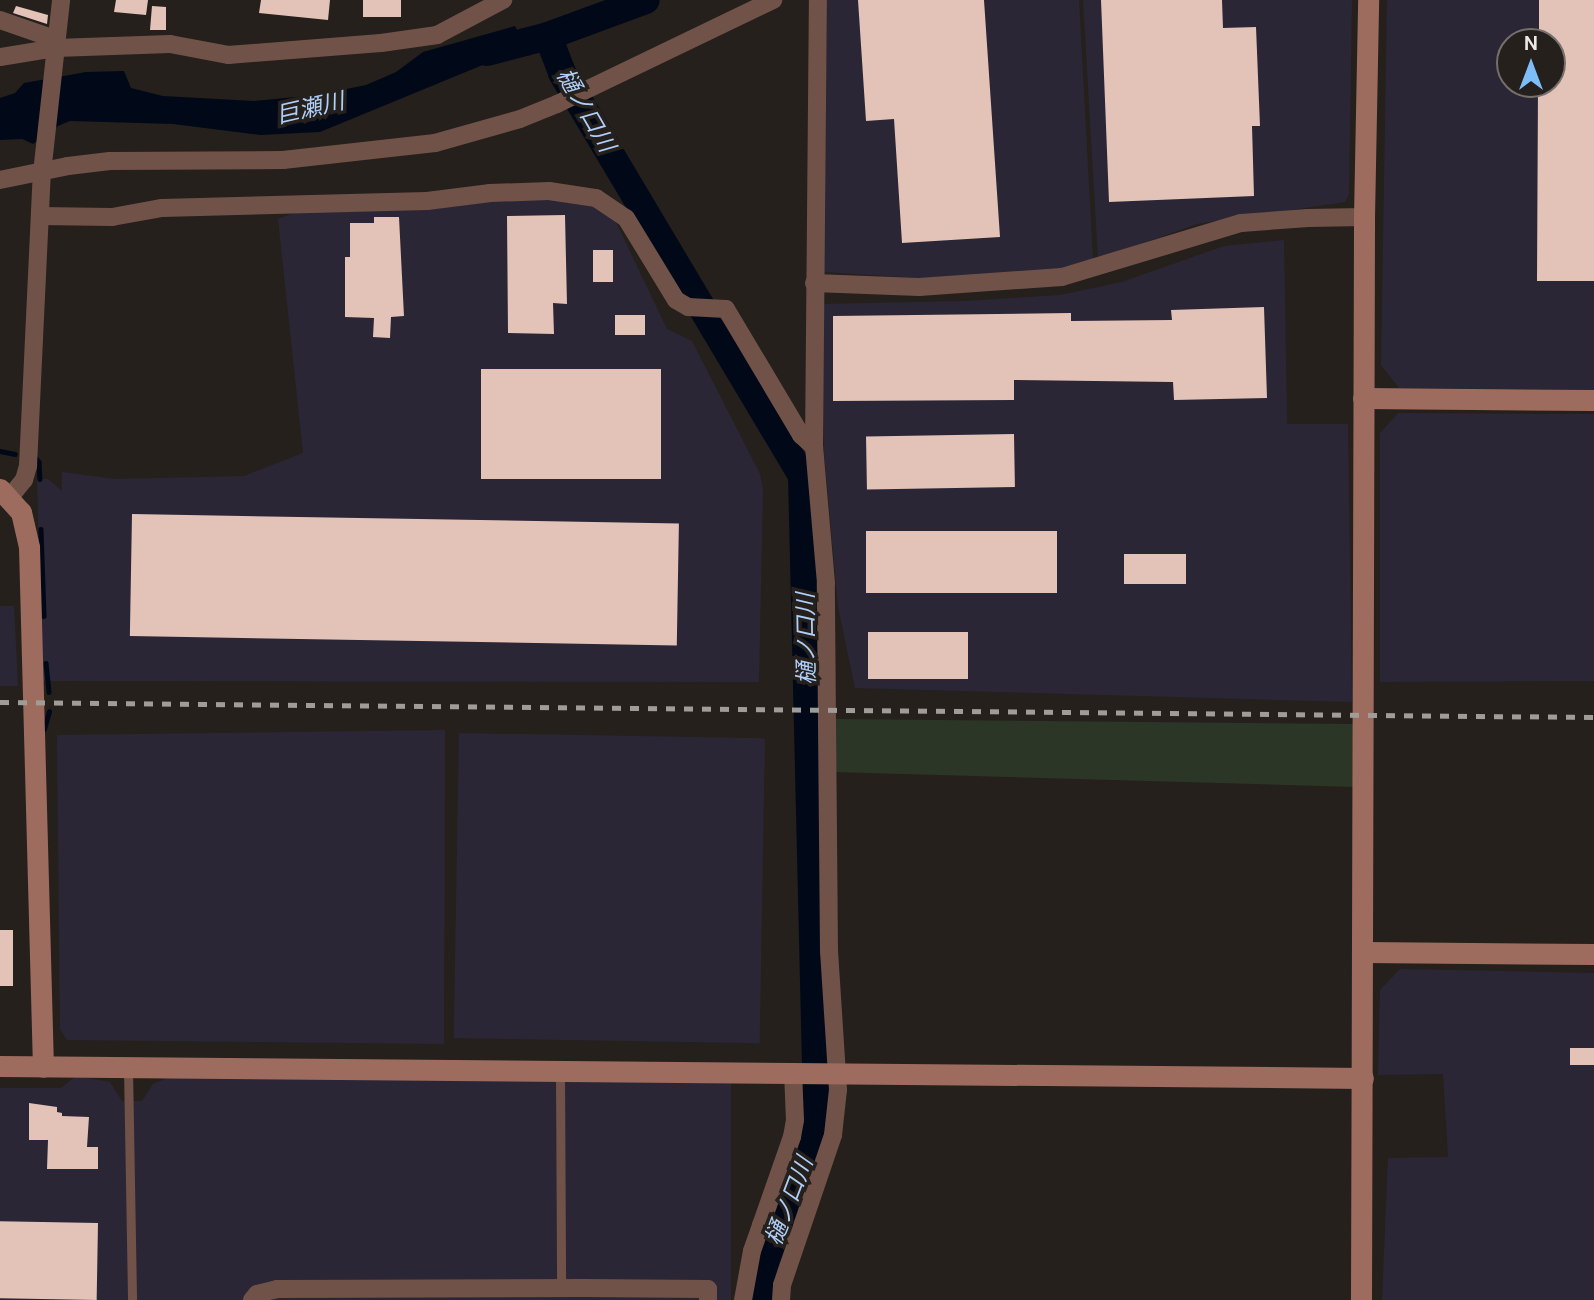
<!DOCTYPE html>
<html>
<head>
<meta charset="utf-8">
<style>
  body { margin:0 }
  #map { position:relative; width:1594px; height:1300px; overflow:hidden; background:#25201c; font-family:"DM Sans","Noto Sans JP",sans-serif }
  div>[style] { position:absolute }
  .industrial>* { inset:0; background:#2a2636; transform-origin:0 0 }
  .green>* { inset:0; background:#2c3626 }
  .water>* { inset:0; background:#010919 }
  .stream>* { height:4.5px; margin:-2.25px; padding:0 2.25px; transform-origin:2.25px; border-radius:2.25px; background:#010919 }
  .river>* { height:28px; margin:-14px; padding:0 14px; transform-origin:14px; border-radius:14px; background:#010919 }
  .building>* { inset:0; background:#e3c2b8; transform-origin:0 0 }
  .lane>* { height:9px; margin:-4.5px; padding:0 4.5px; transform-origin:4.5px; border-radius:4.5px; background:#715249 }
  .street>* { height:18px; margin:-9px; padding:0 9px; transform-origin:9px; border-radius:9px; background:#715249 }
  .secondary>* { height:21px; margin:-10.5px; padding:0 10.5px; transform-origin:10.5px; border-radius:10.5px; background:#9e6c5f }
  .rail>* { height:4.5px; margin-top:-2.25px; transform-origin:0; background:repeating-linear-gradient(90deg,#a09c98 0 9px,transparent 0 18px) }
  span { translate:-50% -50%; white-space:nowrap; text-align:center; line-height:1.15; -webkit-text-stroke:7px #25201c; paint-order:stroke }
  .water-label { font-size:23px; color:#aecffa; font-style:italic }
  .north { position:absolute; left:1496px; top:28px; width:70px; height:70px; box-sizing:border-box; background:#25201c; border:2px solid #75706c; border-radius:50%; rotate:0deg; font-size:19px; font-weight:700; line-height:28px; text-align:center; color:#ece8e5 }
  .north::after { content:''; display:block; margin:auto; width:24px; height:32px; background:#7dbef9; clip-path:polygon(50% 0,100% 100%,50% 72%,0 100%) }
</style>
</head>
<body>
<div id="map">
  <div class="industrial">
    <i style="clip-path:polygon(827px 0,1079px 0,1093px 260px,1059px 269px,1006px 275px,918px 278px,823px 272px)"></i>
    <i style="clip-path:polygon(1083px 0,1352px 0,1349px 194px,1345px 202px,1197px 224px,1098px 259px)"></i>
    <i style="clip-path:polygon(evenodd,1387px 0,1594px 0,1594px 390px,1399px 388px,1381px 365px,1387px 0,1510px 42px,1552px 42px,1552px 84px,1510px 84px,1510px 42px)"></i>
    <i style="clip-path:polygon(551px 198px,593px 204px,616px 222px,667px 329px,692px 341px,760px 474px,763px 489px,759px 682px,43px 681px,37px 479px,48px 479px,62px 491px,62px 472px,115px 479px,244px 476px,303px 453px,278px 219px,302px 210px)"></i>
    <i style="clip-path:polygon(1284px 240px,1287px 424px,1348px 424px,1352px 702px,855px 688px,838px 607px,824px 452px,820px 304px,965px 301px,1060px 295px,1122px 282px,1224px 246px)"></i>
    <i style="clip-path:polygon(1398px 413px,1594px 414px,1594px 681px,1380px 682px,1380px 433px)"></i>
    <i style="clip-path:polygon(0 606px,14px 606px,18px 686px,0 686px)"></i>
    <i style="clip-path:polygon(445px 730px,444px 1044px,67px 1040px,60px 1029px,57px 735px)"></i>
    <i style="left:459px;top:733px;width:306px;height:305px;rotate:1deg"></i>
    <i style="clip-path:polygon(1400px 969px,1594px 973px,1594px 1300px,1382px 1300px,1388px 1158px,1448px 1157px,1443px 1074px,1378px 1075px,1380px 990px)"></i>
    <i style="clip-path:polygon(76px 1076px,110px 1082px,122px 1101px,142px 1101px,153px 1084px,170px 1077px,731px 1080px,731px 1300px,0 1300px,0 1088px,61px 1088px)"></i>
  </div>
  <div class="green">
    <i style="clip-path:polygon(832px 719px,1356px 724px,1355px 787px,833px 772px)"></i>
  </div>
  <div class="water">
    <i style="clip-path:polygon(515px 26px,531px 55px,490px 62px,320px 132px,261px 135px,173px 124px,70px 121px,58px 126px,33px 144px,22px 139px,0 140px,0 98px,15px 93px,24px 83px,86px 72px,124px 71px,131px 88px,163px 96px,254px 101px,316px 95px,366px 85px,396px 72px,423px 52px)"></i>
  </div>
  <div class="stream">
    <i style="left:0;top:451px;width:15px;rotate:11deg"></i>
    <i style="left:35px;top:457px;width:6px;rotate:51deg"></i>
    <i style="left:39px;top:462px;width:17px;rotate:87deg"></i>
    <i style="left:41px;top:529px;width:87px;rotate:88deg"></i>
    <i style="left:46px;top:663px;width:29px;rotate:84deg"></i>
    <i style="left:44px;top:729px;width:18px;rotate:-74deg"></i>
  </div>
  <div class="river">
    <i style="left:548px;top:36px;width:40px;rotate:69deg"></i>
    <i style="left:562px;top:73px;width:469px;rotate:59.2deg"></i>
    <i style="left:802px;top:476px;width:634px;rotate:88.64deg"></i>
    <i style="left:817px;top:1110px;width:33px;rotate:101deg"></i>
    <i style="left:811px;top:1142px;width:135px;rotate:110.9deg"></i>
    <i style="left:763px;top:1268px;width:32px;rotate:94deg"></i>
    <i style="left:487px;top:52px;width:63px;rotate:-14.7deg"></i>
    <i style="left:548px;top:36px;width:104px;rotate:-20.2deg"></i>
  </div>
  <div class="building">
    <i style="clip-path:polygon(116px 0,148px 0,146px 15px,114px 12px)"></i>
    <i style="clip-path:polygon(261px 0,330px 0,328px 20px,259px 13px)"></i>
    <i style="left:363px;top:0;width:38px;height:17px"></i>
    <i style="clip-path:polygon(858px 0,984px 0,1000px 237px,902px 243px,894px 119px,866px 121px)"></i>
    <i style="clip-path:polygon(1101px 0,1222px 0,1223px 28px,1256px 27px,1260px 126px,1252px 126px,1254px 196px,1109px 202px)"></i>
    <i style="clip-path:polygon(1539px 0,1594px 0,1594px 281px,1537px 281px,1538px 84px,1552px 84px,1552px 42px,1539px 42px)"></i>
    <i style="clip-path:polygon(16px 6px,48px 15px,47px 24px,13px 13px)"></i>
    <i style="clip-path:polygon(152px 6px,166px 7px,166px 30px,150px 30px)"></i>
    <i style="clip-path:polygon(565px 215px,567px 304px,553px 303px,554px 334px,508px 333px,507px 216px)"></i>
    <i style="clip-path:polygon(374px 217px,399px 217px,404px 316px,391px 317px,390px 338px,373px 337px,374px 318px,345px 317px,345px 257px,350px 257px,350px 223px,374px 223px)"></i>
    <i style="left:593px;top:250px;width:20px;height:32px"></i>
    <i style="clip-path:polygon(1264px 307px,1267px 398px,1174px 400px,1173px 382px,1014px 380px,1014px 400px,833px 401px,833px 316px,1071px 313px,1071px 321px,1172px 320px,1171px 310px)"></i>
    <i style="left:615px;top:315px;width:30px;height:20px"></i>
    <i style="left:481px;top:369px;width:180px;height:110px"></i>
    <i style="left:1014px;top:434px;width:53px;height:148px;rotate:89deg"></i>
    <i style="left:132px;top:514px;width:547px;height:122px;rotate:1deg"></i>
    <i style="left:1057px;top:531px;width:62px;height:191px;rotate:90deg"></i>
    <i style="left:1124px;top:554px;width:62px;height:30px"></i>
    <i style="left:968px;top:632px;width:47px;height:100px;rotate:90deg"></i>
    <i style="left:0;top:930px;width:13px;height:56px"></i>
    <i style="left:1570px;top:1048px;width:24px;height:17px"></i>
    <i style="clip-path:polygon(29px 1103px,57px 1107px,57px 1112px,62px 1113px,62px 1116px,89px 1117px,87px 1147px,98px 1147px,98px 1169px,47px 1169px,48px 1140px,29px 1140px)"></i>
    <i style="left:98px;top:1223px;width:77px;height:98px;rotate:91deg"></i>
  </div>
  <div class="lane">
    <i style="left:128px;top:1068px;width:232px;rotate:89deg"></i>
    <i style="left:560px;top:1072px;width:217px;rotate:89.7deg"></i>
  </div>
  <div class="street">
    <i style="left:0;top:20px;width:58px;rotate:19.1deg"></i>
    <i style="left:0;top:57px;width:57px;rotate:-9.1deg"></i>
    <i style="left:56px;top:48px;width:114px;rotate:-2deg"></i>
    <i style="left:170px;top:44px;width:59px;rotate:10.7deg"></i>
    <i style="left:228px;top:55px;width:153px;rotate:-4.5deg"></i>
    <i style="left:381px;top:43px;width:57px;rotate:-8.1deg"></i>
    <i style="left:437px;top:35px;width:75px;rotate:-27.9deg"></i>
    <i style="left:0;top:180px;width:69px;rotate:-11.6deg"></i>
    <i style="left:68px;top:166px;width:42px;rotate:-6.8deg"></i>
    <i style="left:110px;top:161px;width:173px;rotate:-0.3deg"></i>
    <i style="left:283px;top:160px;width:153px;rotate:-6.4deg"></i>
    <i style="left:435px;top:143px;width:88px;rotate:-15.8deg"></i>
    <i style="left:520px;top:119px;width:40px;rotate:-22deg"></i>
    <i style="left:557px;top:104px;width:240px;rotate:-25.7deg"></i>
    <i style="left:40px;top:216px;width:72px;rotate:0.8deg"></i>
    <i style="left:112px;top:217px;width:51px;rotate:-10.2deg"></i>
    <i style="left:162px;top:208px;width:265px;rotate:-1.5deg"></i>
    <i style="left:427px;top:201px;width:64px;rotate:-7.2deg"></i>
    <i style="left:490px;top:193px;width:59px;rotate:-1.9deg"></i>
    <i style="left:549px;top:191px;width:48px;rotate:8.5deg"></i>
    <i style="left:596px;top:198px;width:36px;rotate:34deg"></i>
    <i style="left:626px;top:218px;width:96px;rotate:58.6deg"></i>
    <i style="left:676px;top:300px;width:14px;rotate:30deg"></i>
    <i style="left:688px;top:307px;width:38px;rotate:3deg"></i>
    <i style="left:726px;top:309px;width:147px;rotate:59.2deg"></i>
    <i style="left:801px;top:435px;width:18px;rotate:43deg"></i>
    <i style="left:814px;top:283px;width:105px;rotate:2.2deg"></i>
    <i style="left:919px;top:287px;width:143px;rotate:-4deg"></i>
    <i style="left:1062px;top:277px;width:187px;rotate:-16.8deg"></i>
    <i style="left:1241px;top:223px;width:67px;rotate:-4.3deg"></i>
    <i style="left:1308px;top:218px;width:56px;rotate:-1deg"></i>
    <i style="left:10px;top:497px;width:22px;rotate:-51deg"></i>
    <i style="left:24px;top:480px;width:15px;rotate:-74deg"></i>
    <i style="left:28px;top:466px;width:293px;rotate:-87.3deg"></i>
    <i style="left:42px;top:173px;width:174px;rotate:-83.7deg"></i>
    <i style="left:761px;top:1225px;width:38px;rotate:20deg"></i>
    <i style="left:252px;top:1300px;width:8px;rotate:-50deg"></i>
    <i style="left:257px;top:1294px;width:21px;rotate:-14deg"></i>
    <i style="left:277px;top:1289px;width:307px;rotate:-0.2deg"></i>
    <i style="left:584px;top:1288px;width:124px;rotate:0.5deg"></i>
    <i style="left:708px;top:1289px;width:11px;rotate:90deg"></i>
    <i style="left:743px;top:1300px;width:50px;rotate:-79.6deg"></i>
    <i style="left:752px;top:1251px;width:121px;rotate:-70.7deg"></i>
    <i style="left:792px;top:1137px;width:17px;rotate:-80deg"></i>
    <i style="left:795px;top:1120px;width:47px;rotate:-92.4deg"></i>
    <i style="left:781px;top:1300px;width:15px;rotate:-86deg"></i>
    <i style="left:782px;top:1285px;width:158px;rotate:-71.2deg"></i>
    <i style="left:833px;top:1135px;width:45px;rotate:-83.7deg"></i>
    <i style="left:838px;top:1090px;width:139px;rotate:-93.7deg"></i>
    <i style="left:829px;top:951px;width:368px;rotate:-90.5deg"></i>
    <i style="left:826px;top:583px;width:137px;rotate:-95deg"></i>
    <i style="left:814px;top:447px;width:447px;rotate:-89.5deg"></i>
  </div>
  <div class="secondary">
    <i style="left:1363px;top:398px;width:231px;rotate:0.5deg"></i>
    <i style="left:0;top:489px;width:31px;rotate:48deg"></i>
    <i style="left:21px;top:512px;width:36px;rotate:77deg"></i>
    <i style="left:29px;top:547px;width:520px;rotate:88.46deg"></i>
    <i style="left:1363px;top:952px;width:231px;rotate:0.5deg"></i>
    <i style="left:0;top:1066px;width:1363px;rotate:0.5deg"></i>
    <i style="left:1361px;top:1300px;width:1083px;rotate:-89.84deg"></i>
    <i style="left:1364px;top:217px;width:217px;rotate:-88.9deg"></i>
  </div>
  <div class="rail">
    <i style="left:0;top:702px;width:1594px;rotate:0.54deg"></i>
  </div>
  <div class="water-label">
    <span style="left:310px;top:108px;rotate:-13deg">巨瀬川</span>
    <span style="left:586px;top:110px;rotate:60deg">樋ノ口川</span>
    <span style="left:806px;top:639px;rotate:-91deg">樋ノ口川</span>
    <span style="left:789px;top:1201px;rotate:-69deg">樋ノ口川</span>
  </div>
  <div class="north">N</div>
</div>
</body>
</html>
